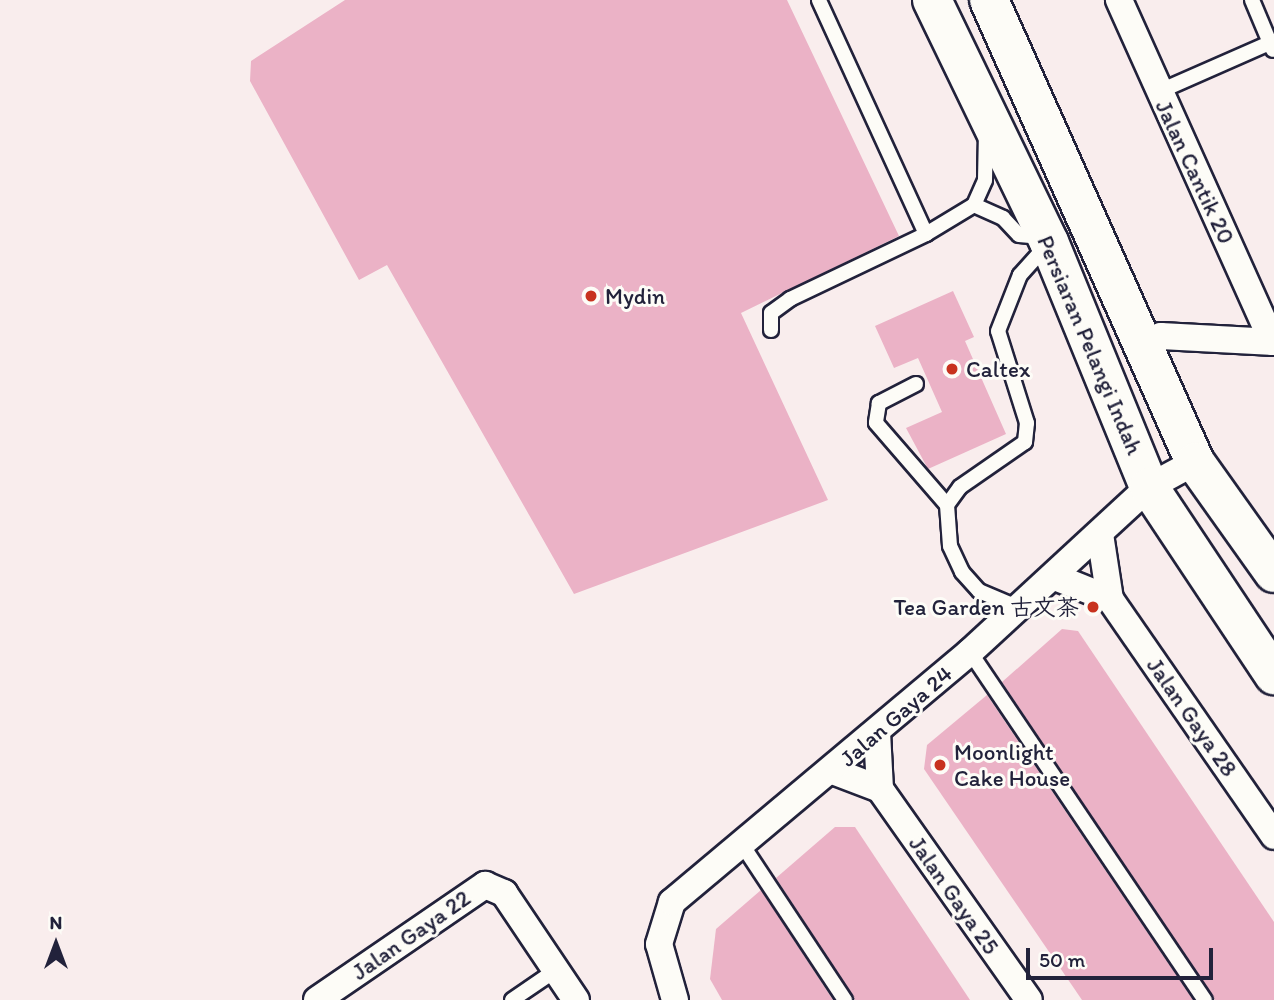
<!DOCTYPE html>
<html>
<head>
<meta charset="utf-8">
<style>
  body { margin:0 }
  #map { position:relative; width:1274px; height:1000px; overflow:hidden; background:#f9eded; font-family:Itim,"LXGW WenKai TC",sans-serif }
  div>[style] { position:absolute }
  .building>* { inset:0; background:#ebb2c6 }
  .roads { filter:drop-shadow(2px 0 #22223b) drop-shadow(-2px 0 #22223b) drop-shadow(0 2px #22223b) drop-shadow(0 -2px #22223b) }
  .service>* { height:14px; margin:-7px; padding:0 7px; transform-origin:7px; border-radius:7px; background:#fdfcf7 }
  .minor>* { height:26px; margin:-13px; padding:0 13px; transform-origin:13px; border-radius:13px; background:#fdfcf7 }
  .secondary>* { height:38px; margin:-19px; padding:0 19px; transform-origin:19px; border-radius:19px; background:#fdfcf7 }
  .dots>* { width:19px; height:19px; translate:-50% -50%; box-sizing:border-box; border:4px solid #fdfcf7; border-radius:50% }
  span { translate:-50% -50%; white-space:nowrap; text-align:center; line-height:1.15; -webkit-text-stroke:6px #fdfcf7; paint-order:stroke }
  .street-label { font-size:23px; color:#22223b }
  .poi-label { font-size:23px; color:#22223b }
  .left { translate:0 -50%; text-align:left }
  .right { translate:-100% -50%; text-align:right }
  .north { position:absolute; left:21px; top:909px; width:70px; height:70px; -webkit-text-stroke:5px #fdfcf7; paint-order:stroke; rotate:0deg; font-size:19px; font-weight:700; line-height:28px; text-align:center; color:#22223b }
  .north::after { content:''; display:block; margin:auto; width:24px; height:32px; background:#22223b; clip-path:polygon(50% 0,100% 100%,50% 72%,0 100%) }
  .scale { position:absolute; left:1026px; top:948px; width:187px; height:32px; box-sizing:border-box; border:4px solid #22223b; border-top:0; padding-left:9px; font-size:21px; line-height:24px; white-space:nowrap; color:#22223b; -webkit-text-stroke:5px #fdfcf7; paint-order:stroke }
</style>
</head>
<body>
<div id="map">
  <div class="building">
    <i style="clip-path:polygon(345px 0,787px 0,899px 236px,741px 313px,828px 500px,574px 594px,387px 265px,359px 280px,250px 81px,251px 61px)"></i>
    <i style="clip-path:polygon(953px 291px,974px 337px,965px 341px,1006px 434px,928px 469px,906px 428px,942px 412px,918px 358px,894px 368px,875px 326px)"></i>
    <i style="clip-path:polygon(1062px 629px,1078px 631px,1274px 922px,1274px 1000px,1215px 1000px,1002px 682px)"></i>
    <i style="clip-path:polygon(987px 695px,1193px 1000px,1082px 1000px,924px 769px,927px 745px)"></i>
    <i style="clip-path:polygon(835px 827px,855px 827px,970px 1000px,855px 1000px,776px 878px)"></i>
    <i style="clip-path:polygon(761px 890px,833px 1000px,722px 1000px,710px 979px,716px 929px)"></i>
  </div>
  <div class="roads">
    <div class="service">
      <i style="left:1252px;top:0;width:54px;rotate:67.2deg"></i>
      <i style="left:1158px;top:92px;width:127px;rotate:-23.7deg"></i>
      <i style="left:974px;top:205px;width:32px;rotate:24deg"></i>
      <i style="left:1003px;top:218px;width:23px;rotate:47deg"></i>
      <i style="left:1019px;top:235px;width:23px;rotate:5deg"></i>
      <i style="left:926px;top:234px;width:56px;rotate:-31.1deg"></i>
      <i style="left:974px;top:205px;width:27px;rotate:-66deg"></i>
      <i style="left:985px;top:180px;width:48px;rotate:-88.8deg"></i>
      <i style="left:771px;top:330px;width:17px;rotate:-90deg"></i>
      <i style="left:771px;top:313px;width:24px;rotate:-36deg"></i>
      <i style="left:790px;top:299px;width:151px;rotate:-25.5deg"></i>
      <i style="left:926px;top:234px;width:257px;rotate:-114.6deg"></i>
      <i style="left:916px;top:384px;width:42px;rotate:152.8deg"></i>
      <i style="left:879px;top:403px;width:20px;rotate:99deg"></i>
      <i style="left:876px;top:423px;width:108px;rotate:49.1deg"></i>
      <i style="left:947px;top:505px;width:41px;rotate:85.8deg"></i>
      <i style="left:950px;top:546px;width:29px;rotate:65deg"></i>
      <i style="left:962px;top:572px;width:25px;rotate:48deg"></i>
      <i style="left:979px;top:591px;width:43px;rotate:23deg"></i>
      <i style="left:947px;top:505px;width:22px;rotate:-54deg"></i>
      <i style="left:960px;top:487px;width:79px;rotate:-34.7deg"></i>
      <i style="left:1025px;top:442px;width:19px;rotate:-84deg"></i>
      <i style="left:1027px;top:423px;width:96px;rotate:-107.5deg"></i>
      <i style="left:998px;top:331px;width:60px;rotate:-68.6deg"></i>
      <i style="left:1020px;top:275px;width:39px;rotate:-48deg"></i>
      <i style="left:970px;top:652px;width:420px;rotate:56deg"></i>
      <i style="left:743px;top:846px;width:185px;rotate:56.5deg"></i>
      <i style="left:512px;top:1000px;width:53px;rotate:-34.3deg"></i>
    </div>
    <div class="minor">
      <i style="left:1119px;top:0;width:375px;rotate:65.8deg"></i>
      <i style="left:1141px;top:343px;width:21px;rotate:-19deg"></i>
      <i style="left:1161px;top:336px;width:113px;rotate:3deg"></i>
      <i style="left:1100px;top:534px;width:66px;rotate:81.3deg"></i>
      <i style="left:1110px;top:599px;width:288px;rotate:55.3deg"></i>
      <i style="left:1055px;top:577px;width:59px;rotate:21.8deg"></i>
      <i style="left:877px;top:732px;width:57px;rotate:87deg"></i>
      <i style="left:880px;top:789px;width:258px;rotate:54.8deg"></i>
      <i style="left:833px;top:771px;width:50px;rotate:21deg"></i>
      <i style="left:317px;top:1000px;width:204px;rotate:-34.4deg"></i>
      <i style="left:485px;top:885px;width:21px;rotate:23deg"></i>
      <i style="left:504px;top:893px;width:129px;rotate:56.1deg"></i>
      <i style="left:675px;top:1000px;width:58px;rotate:-105.9deg"></i>
      <i style="left:659px;top:944px;width:44px;rotate:-72.8deg"></i>
      <i style="left:672px;top:902px;width:389px;rotate:-40deg"></i>
      <i style="left:970px;top:652px;width:243px;rotate:-42.7deg"></i>
      <i style="left:1149px;top:487px;width:52px;rotate:-28.5deg"></i>
    </div>
    <div class="secondary">
      <i style="left:932px;top:0;width:269px;rotate:64.2deg"></i>
      <i style="left:1049px;top:242px;width:265px;rotate:67.8deg"></i>
      <i style="left:1149px;top:487px;width:226px;rotate:56.4deg"></i>
      <i style="left:989px;top:0;width:506px;rotate:65.97deg"></i>
      <i style="left:1195px;top:462px;width:136px;rotate:54.6deg"></i>
    </div>
  </div>
  <div class="dots">
    <i style="left:591px;top:296px;background:#c8321e"></i>
    <i style="left:952px;top:369px;background:#c8321e"></i>
    <i style="left:1093px;top:607px;background:#c8321e"></i>
    <i style="left:940px;top:765px;background:#c8321e"></i>
  </div>
  <div class="street-label">
    <span style="left:1195px;top:172px;rotate:65deg">Jalan Cantik 20</span>
    <span style="left:1090px;top:345px;rotate:67deg">Persiaran Pelangi Indah</span>
    <span style="left:896px;top:716px;rotate:-41deg">Jalan Gaya 24</span>
    <span style="left:1192px;top:717px;rotate:55deg">Jalan Gaya 28</span>
    <span style="left:954px;top:895px;rotate:55deg">Jalan Gaya 25</span>
    <span style="left:411px;top:935px;rotate:-35deg">Jalan Gaya 22</span>
  </div>
  <div class="poi-label">
    <span class="left" style="left:605px;top:296px">Mydin</span>
    <span class="left" style="left:966px;top:369px">Caltex</span>
    <span class="right" style="left:1079px;top:607px">Tea Garden 古文茶</span>
    <span class="left" style="left:954px;top:765px">Moonlight<br>Cake House</span>
  </div>
  <div class="north">N</div>
  <div class="scale">50 m</div>
</div>
</body>
</html>
